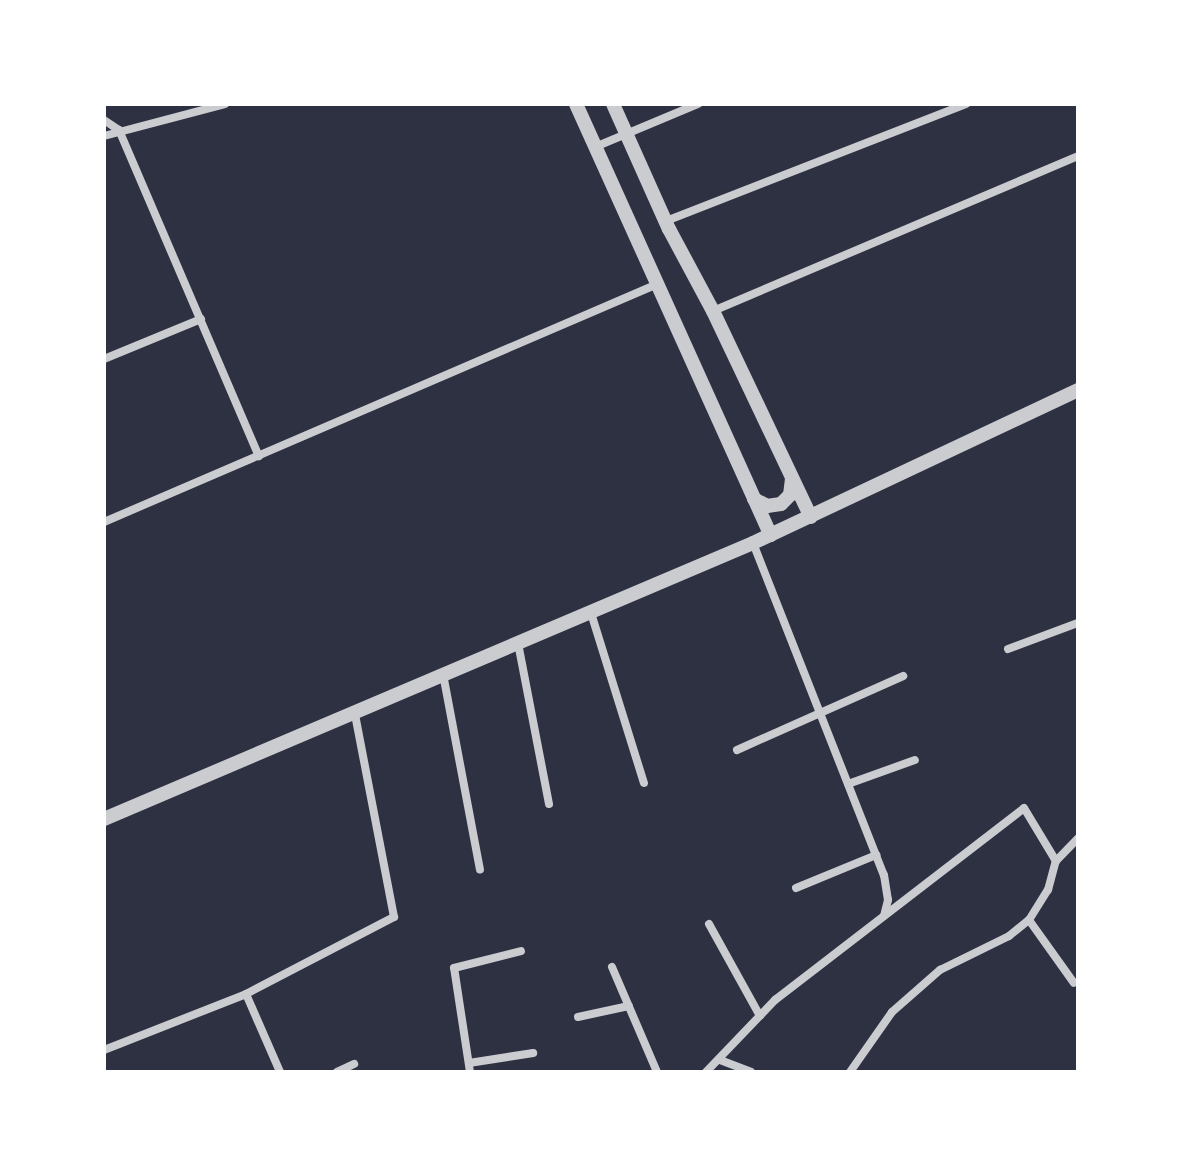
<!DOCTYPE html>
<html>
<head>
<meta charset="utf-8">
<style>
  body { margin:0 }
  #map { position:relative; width:1182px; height:1176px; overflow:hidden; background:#2d3142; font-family:"Work Sans",sans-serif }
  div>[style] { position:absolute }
  .minor>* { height:8px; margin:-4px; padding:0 4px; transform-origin:4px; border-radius:4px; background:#caccd0 }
  .tertiary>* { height:14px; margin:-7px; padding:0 7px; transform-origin:7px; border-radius:7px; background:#caccd0 }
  span { translate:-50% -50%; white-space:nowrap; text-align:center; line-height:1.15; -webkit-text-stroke:7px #fff; paint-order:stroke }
  .frame { position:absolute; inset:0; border:106px solid #fff; pointer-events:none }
</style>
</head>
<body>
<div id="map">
  <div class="minor">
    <i style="left:104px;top:120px;width:18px;rotate:34deg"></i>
    <i style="left:119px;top:130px;width:355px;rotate:66.8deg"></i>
    <i style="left:104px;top:136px;width:125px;rotate:-14.8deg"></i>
    <i style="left:595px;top:147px;width:112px;rotate:-22.7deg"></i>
    <i style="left:666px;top:221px;width:322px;rotate:-21.3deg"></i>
    <i style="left:713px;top:311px;width:397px;rotate:-23deg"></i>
    <i style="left:104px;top:359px;width:105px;rotate:-22.4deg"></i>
    <i style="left:104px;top:522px;width:600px;rotate:-23.27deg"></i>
    <i style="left:753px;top:543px;width:357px;rotate:68.5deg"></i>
    <i style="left:884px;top:875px;width:25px;rotate:81deg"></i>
    <i style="left:888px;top:900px;width:16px;rotate:104deg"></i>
    <i style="left:591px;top:613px;width:178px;rotate:72.7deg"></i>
    <i style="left:518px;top:643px;width:164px;rotate:79.1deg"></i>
    <i style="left:1008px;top:649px;width:75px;rotate:-20.4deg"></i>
    <i style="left:443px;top:674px;width:199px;rotate:79.3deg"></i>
    <i style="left:737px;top:750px;width:182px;rotate:-24deg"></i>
    <i style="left:848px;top:784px;width:71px;rotate:-19.7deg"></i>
    <i style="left:796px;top:888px;width:87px;rotate:-22.4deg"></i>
    <i style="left:1029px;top:920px;width:77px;rotate:54.5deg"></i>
    <i style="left:709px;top:924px;width:105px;rotate:61deg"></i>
    <i style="left:612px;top:967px;width:114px;rotate:66.8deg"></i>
    <i style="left:246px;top:994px;width:85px;rotate:66.4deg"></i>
    <i style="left:578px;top:1017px;width:52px;rotate:-12.2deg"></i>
    <i style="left:104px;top:1050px;width:153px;rotate:-21.5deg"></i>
    <i style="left:246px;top:994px;width:167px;rotate:-27.5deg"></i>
    <i style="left:394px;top:917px;width:211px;rotate:-100.9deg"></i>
    <i style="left:720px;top:1060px;width:33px;rotate:21deg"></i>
    <i style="left:469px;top:1063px;width:65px;rotate:-8.9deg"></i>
    <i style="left:337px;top:1072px;width:19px;rotate:-25deg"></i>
    <i style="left:470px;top:1072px;width:105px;rotate:-98.7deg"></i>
    <i style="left:454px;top:968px;width:69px;rotate:-14.2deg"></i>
    <i style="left:706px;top:1072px;width:100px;rotate:-46.2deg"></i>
    <i style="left:775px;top:1000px;width:314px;rotate:-37.6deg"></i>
    <i style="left:1024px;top:808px;width:62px;rotate:58.9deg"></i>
    <i style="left:850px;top:1072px;width:73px;rotate:-55deg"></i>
    <i style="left:892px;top:1012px;width:64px;rotate:-41.2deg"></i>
    <i style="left:940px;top:970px;width:77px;rotate:-26.2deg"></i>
    <i style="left:1009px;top:936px;width:26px;rotate:-39deg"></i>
    <i style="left:1029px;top:920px;width:36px;rotate:-58deg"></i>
    <i style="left:1048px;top:890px;width:30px;rotate:-75deg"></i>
    <i style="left:1056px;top:861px;width:32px;rotate:-46deg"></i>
  </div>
  <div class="tertiary">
    <i style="left:576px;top:104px;width:473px;rotate:65.7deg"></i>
    <i style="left:613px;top:104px;width:137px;rotate:65.9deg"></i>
    <i style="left:669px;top:229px;width:93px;rotate:61.8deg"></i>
    <i style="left:713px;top:311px;width:228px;rotate:64.6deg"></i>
    <i style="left:754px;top:499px;width:15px;rotate:28deg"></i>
    <i style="left:767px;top:506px;width:14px;rotate:-8deg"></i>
    <i style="left:781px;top:504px;width:13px;rotate:-45deg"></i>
    <i style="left:790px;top:495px;width:16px;rotate:-83deg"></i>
    <i style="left:104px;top:819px;width:705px;rotate:-23.04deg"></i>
    <i style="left:753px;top:543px;width:359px;rotate:-25.2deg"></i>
  </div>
  <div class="frame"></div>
</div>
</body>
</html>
